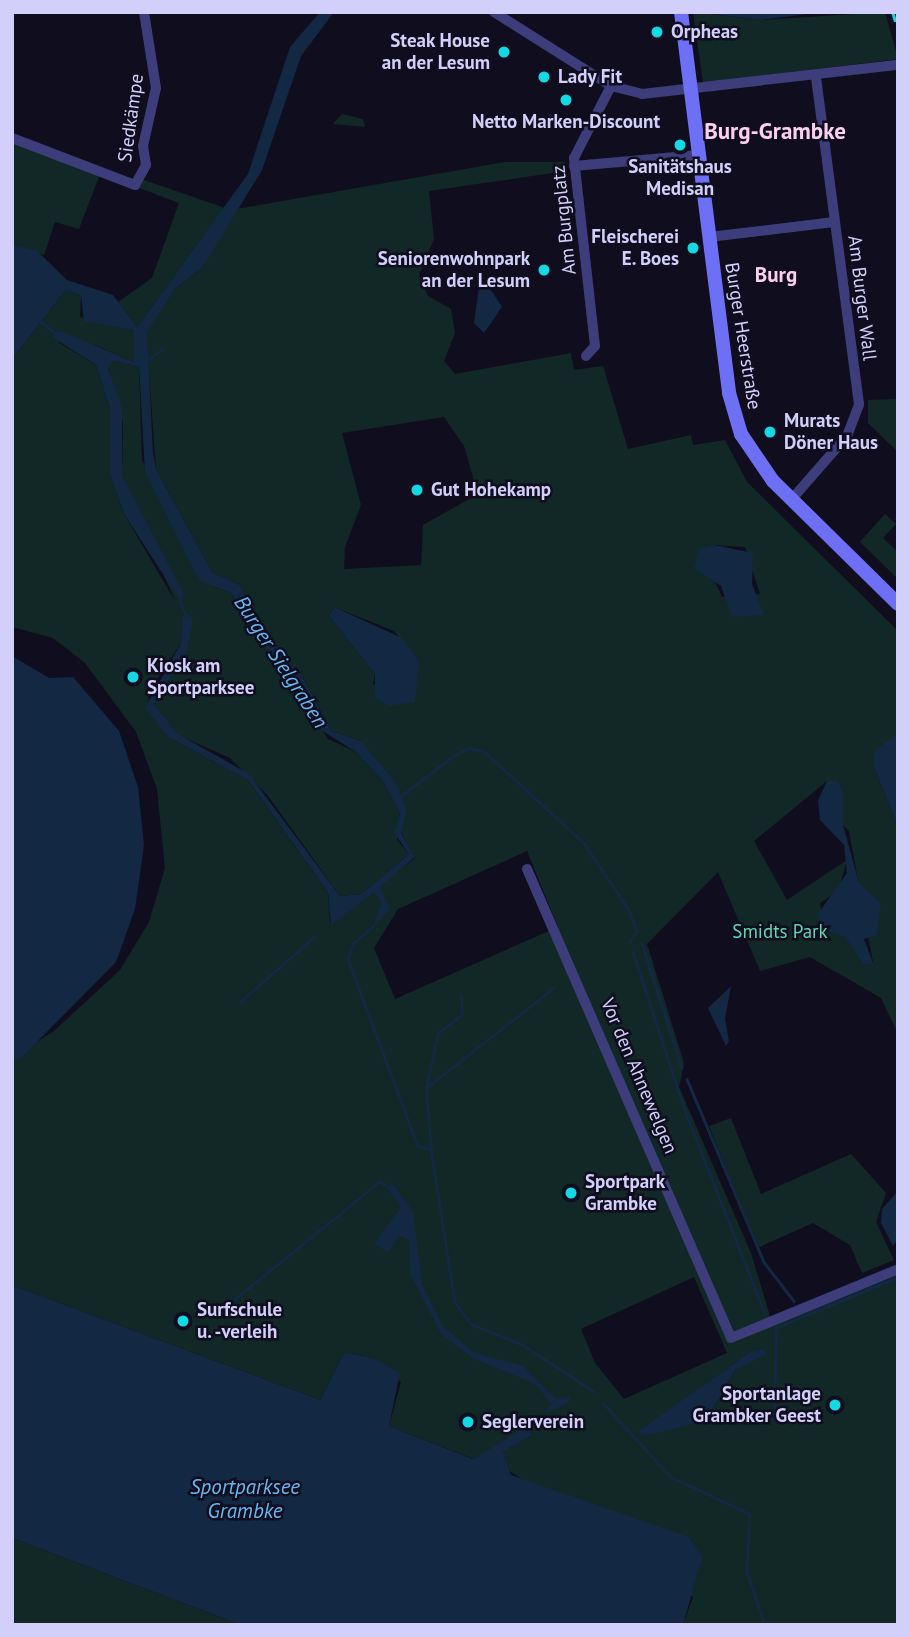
<!DOCTYPE html>
<html>
<head>
<meta charset="utf-8">
<style>
  body { margin:0 }
  #map { position:relative; width:910px; height:1637px; overflow:hidden; background:#100e1e; font-family:"PT Sans",sans-serif }
  div>[style] { position:absolute }
  .green>* { inset:0; background:#112826 }
  .water>* { inset:0; background:#122843 }
  .stream>* { height:2.5px; margin:-1.25px; padding:0 1.25px; transform-origin:1.25px; border-radius:1.25px; background:#122843 }
  .minor>* { height:10px; margin:-5px; padding:0 5px; transform-origin:5px; border-radius:5px; background:#3c3d7a }
  .secondary>* { height:14px; margin:-7px; padding:0 7px; transform-origin:7px; border-radius:7px; background:#6d70f4 }
  .rail>* { height:2.5px; margin-top:-1.25px; transform-origin:0; background:repeating-linear-gradient(90deg,#12d9e4 0 10px,transparent 0 19px) }
  .dots>* { width:19px; height:19px; translate:-50% -50%; box-sizing:border-box; border:4px solid #100e1e; border-radius:50% }
  span { translate:-50% -50%; white-space:nowrap; text-align:center; line-height:1.15; -webkit-text-stroke:5px #100e1e; paint-order:stroke }
  .poi-label { font-size:19px; color:#d2cffb; font-weight:700 }
  .left { translate:0 -50%; text-align:left }
  .right { translate:-100% -50%; text-align:right }
  .street-label { font-size:19px; color:#d2cffb }
  .park-label { font-size:19px; color:#61d5b2 }
  .neighbourhood-label { font-size:21px; color:#fbd0ee; font-weight:700 }
  .water-label { font-size:21px; color:#65b8f3; font-style:italic }
  .quarter-label { font-size:23px; color:#fbd0ee; font-weight:700 }
  .frame { position:absolute; inset:0; border:14px solid #d2cffb; pointer-events:none }
</style>
</head>
<body>
<div id="map">
  <div class="green">
    <i style="clip-path:polygon(693px 12px,761px 20px,885px 12px,898px 59px,703px 83px)"></i>
    <i style="clip-path:polygon(342px 114px,363px 119px,365px 127px,333px 124px)"></i>
    <i style="clip-path:polygon(12px 141px,100px 174px,79px 229px,55px 222px,44px 255px,12px 245px)"></i>
    <i style="clip-path:polygon(evenodd,505px 162px,565px 162px,566px 171px,429px 191px,434px 239px,419px 275px,428px 296px,451px 309px,455px 333px,444px 361px,455px 374px,571px 353px,574px 370px,603px 366px,628px 449px,691px 435px,693px 445px,725px 440px,747px 482px,898px 631px,898px 733px,873px 765px,898px 827px,898px 1034px,881px 998px,810px 957px,760px 971px,718px 872px,647px 944px,684px 1063px,679px 1087px,751px 1253px,773px 1326px,898px 1275px,898px 1625px,683px 1625px,693px 1597px,504px 1467px,503px 1452px,532px 1435px,474px 1459px,389px 1426px,401px 1382px,373px 1358px,344px 1352px,320px 1400px,12px 1285px,12px 1058px,54px 1031px,120px 970px,149px 922px,165px 868px,157px 789px,136px 732px,85px 663px,53px 638px,12px 627px,12px 359px,66px 290px,81px 296px,80px 317px,134px 330px,134px 362px,95px 345px,58px 342px,96px 365px,110px 409px,110px 475px,124px 514px,175px 601px,122px 475px,123px 423px,108px 367px,114px 361px,139px 367px,142px 460px,211px 585px,231px 593px,328px 739px,356px 752px,384px 783px,400px 814px,397px 840px,409px 854px,361px 894px,340px 896px,268px 796px,230px 758px,178px 735px,154px 704px,187px 651px,188px 614px,182px 617px,181px 643px,148px 693px,149px 711px,168px 737px,248px 780px,328px 893px,330px 922px,415px 858px,401px 832px,407px 811px,361px 741px,332px 731px,303px 678px,261px 627px,240px 585px,212px 572px,156px 469px,146px 332px,176px 288px,203px 267px,230px 219px,201px 239px,137px 327px,118px 302px,152px 278px,179px 203px,137px 187px,141px 179px,231px 210px,505px 162px,444px 417px,464px 446px,478px 494px,423px 525px,421px 565px,344px 569px,345px 547px,361px 505px,342px 433px,444px 417px,505px 162px,714px 545px,745px 547px,760px 594px,722px 597px,714px 579px,714px 545px,505px 162px,334px 607px,394px 631px,419px 661px,373px 685px,375px 674px,329px 616px,334px 607px,505px 162px,827px 781px,843px 790px,843px 825px,849px 831px,873px 962px,863px 965px,846px 936px,825px 930px,820px 903px,838px 891px,847px 860px,787px 900px,754px 841px,827px 781px,505px 162px,527px 851px,558px 927px,395px 999px,374px 948px,398px 909px,527px 851px,505px 162px,694px 1277px,727px 1353px,624px 1399px,595px 1363px,581px 1329px,694px 1277px,505px 162px,750px 1352px,749px 1362px,735px 1370px,714px 1407px,694px 1424px,638px 1432px,750px 1352px)"></i>
    <i style="clip-path:polygon(898px 399px,898px 452px,868px 423px,868px 400px)"></i>
    <i style="clip-path:polygon(885px 514px,896px 524px,883px 538px,898px 552px,898px 579px,860px 542px)"></i>
    <i style="clip-path:polygon(731px 1118px,761px 1194px,851px 1154px,886px 1193px,876px 1222px,894px 1260px,862px 1273px,850px 1245px,813px 1223px,757px 1248px,709px 1126px)"></i>
    <i style="clip-path:polygon(12px 1538px,241px 1625px,12px 1625px)"></i>
  </div>
  <div class="water">
    <i style="clip-path:polygon(320px 12px,334px 12px,301px 56px,262px 170px,203px 267px,176px 288px,147px 332px,153px 453px,156px 469px,212px 572px,240px 585px,261px 627px,303px 678px,332px 731px,361px 741px,396px 783px,407px 811px,401px 833px,415px 857px,380px 887px,390px 909px,373px 928px,381px 903px,374px 892px,331px 925px,328px 893px,248px 780px,168px 737px,145px 708px,181px 643px,182px 617px,189px 613px,193px 620px,187px 651px,154px 704px,178px 734px,249px 774px,340px 896px,361px 894px,409px 854px,394px 833px,400px 814px,384px 783px,356px 752px,318px 728px,231px 593px,201px 581px,194px 571px,145px 472px,139px 367px,114px 361px,108px 368px,122px 408px,122px 475px,184px 594px,181px 602px,124px 514px,110px 475px,110px 409px,96px 365px,52px 337px,57px 331px,66px 333px,134px 362px,134px 330px,84px 321px,81px 296px,66px 290px,12px 359px,12px 245px,36px 250px,67px 280px,113px 295px,137px 327px,248px 174px,290px 47px)"></i>
    <i style="clip-path:polygon(696px 12px,824px 12px,761px 20px)"></i>
    <i style="clip-path:polygon(479px 287px,491px 290px,502px 307px,484px 333px,474px 323px)"></i>
    <i style="clip-path:polygon(714px 545px,753px 553px,752px 584px,764px 615px,732px 617px,721px 586px,694px 568px,699px 549px)"></i>
    <i style="clip-path:polygon(334px 607px,402px 638px,419px 661px,415px 702px,389px 706px,375px 698px,375px 674px,329px 616px)"></i>
    <i style="clip-path:polygon(12px 656px,49px 678px,73px 677px,119px 731px,138px 787px,144px 845px,135px 909px,116px 962px,20px 1059px,12px 1058px)"></i>
    <i style="clip-path:polygon(898px 733px,898px 827px,873px 765px,875px 751px)"></i>
    <i style="clip-path:polygon(827px 781px,838px 781px,843px 791px,843px 825px,859px 883px,881px 903px,877px 935px,864px 939px,873px 963px,863px 965px,846px 937px,825px 930px,817px 915px,847px 873px,844px 845px,820px 820px,818px 800px)"></i>
    <i style="clip-path:polygon(731px 986px,725px 1019px,729px 1041px,726px 1046px,708px 1008px)"></i>
    <i style="clip-path:polygon(391px 1182px,413px 1211px,422px 1284px,443px 1326px,473px 1352px,523px 1366px,556px 1399px,571px 1396px,568px 1403px,542px 1415px,551px 1404px,535px 1384px,472px 1358px,441px 1334px,410px 1274px,409px 1240px,400px 1236px,388px 1252px,374px 1244px,401px 1207px,389px 1190px)"></i>
    <i style="clip-path:polygon(898px 1191px,898px 1239px,893px 1246px,881px 1223px,882px 1209px)"></i>
    <i style="clip-path:polygon(12px 1285px,320px 1400px,344px 1352px,373px 1358px,400px 1373px,389px 1426px,473px 1459px,526px 1427px,532px 1435px,503px 1452px,511px 1475px,689px 1537px,702px 1557px,683px 1625px,241px 1625px,12px 1538px)"></i>
    <i style="clip-path:polygon(764px 1349px,767px 1354px,735px 1370px,714px 1407px,694px 1424px,644px 1436px,637px 1432px,750px 1352px)"></i>
  </div>
  <div class="stream">
    <i style="left:40px;top:321px;width:18px;rotate:38deg"></i>
    <i style="left:148px;top:360px;width:18px;rotate:-38deg"></i>
    <i style="left:180px;top:601px;width:18px;rotate:68deg"></i>
    <i style="left:401px;top:796px;width:66px;rotate:-37.6deg"></i>
    <i style="left:453px;top:756px;width:18px;rotate:-27deg"></i>
    <i style="left:469px;top:748px;width:15px;rotate:11deg"></i>
    <i style="left:484px;top:751px;width:136px;rotate:42.6deg"></i>
    <i style="left:584px;top:843px;width:81px;rotate:56.1deg"></i>
    <i style="left:629px;top:910px;width:22px;rotate:69deg"></i>
    <i style="left:637px;top:931px;width:13px;rotate:122deg"></i>
    <i style="left:374px;top:926px;width:26px;rotate:140deg"></i>
    <i style="left:354px;top:943px;width:17px;rotate:111deg"></i>
    <i style="left:348px;top:959px;width:200px;rotate:69.5deg"></i>
    <i style="left:418px;top:1146px;width:13px;rotate:13deg"></i>
    <i style="left:431px;top:1149px;width:155px;rotate:81.1deg"></i>
    <i style="left:455px;top:1302px;width:27px;rotate:54deg"></i>
    <i style="left:471px;top:1324px;width:56px;rotate:22deg"></i>
    <i style="left:523px;top:1345px;width:84px;rotate:33.3deg"></i>
    <i style="left:642px;top:943px;width:131px;rotate:72.3deg"></i>
    <i style="left:633px;top:952px;width:169px;rotate:71.8deg"></i>
    <i style="left:686px;top:1113px;width:216px;rotate:68.5deg"></i>
    <i style="left:240px;top:1002px;width:98px;rotate:-41.3deg"></i>
    <i style="left:687px;top:1079px;width:199px;rotate:67.2deg"></i>
    <i style="left:764px;top:1262px;width:49px;rotate:52.4deg"></i>
    <i style="left:426px;top:1088px;width:56px;rotate:-77.7deg"></i>
    <i style="left:438px;top:1033px;width:31px;rotate:-38deg"></i>
    <i style="left:462px;top:1014px;width:19px;rotate:-93deg"></i>
    <i style="left:431px;top:1149px;width:61px;rotate:-94.7deg"></i>
    <i style="left:426px;top:1088px;width:164px;rotate:-38.1deg"></i>
    <i style="left:214px;top:1316px;width:214px;rotate:-39.1deg"></i>
    <i style="left:380px;top:1181px;width:12px;rotate:35deg"></i>
    <i style="left:603px;top:1403px;width:100px;rotate:47.4deg"></i>
    <i style="left:671px;top:1477px;width:87px;rotate:25.1deg"></i>
    <i style="left:750px;top:1514px;width:58px;rotate:93deg"></i>
    <i style="left:747px;top:1572px;width:56px;rotate:71.2deg"></i>
    <i style="left:774px;top:1420px;width:92px;rotate:-88.8deg"></i>
    <i style="left:776px;top:1328px;width:132px;rotate:-22.7deg"></i>
  </div>
  <div class="minor">
    <i style="left:494px;top:12px;width:138px;rotate:32.3deg"></i>
    <i style="left:611px;top:86px;width:32px;rotate:14deg"></i>
    <i style="left:642px;top:94px;width:258px;rotate:-6.5deg"></i>
    <i style="left:12px;top:138px;width:132px;rotate:20.9deg"></i>
    <i style="left:135px;top:185px;width:23px;rotate:-61deg"></i>
    <i style="left:146px;top:165px;width:19px;rotate:-99deg"></i>
    <i style="left:143px;top:146px;width:59px;rotate:-77.4deg"></i>
    <i style="left:156px;top:88px;width:77px;rotate:-99deg"></i>
    <i style="left:574px;top:166px;width:125px;rotate:-5deg"></i>
    <i style="left:709px;top:237px;width:126px;rotate:-6.8deg"></i>
    <i style="left:586px;top:356px;width:13px;rotate:-48deg"></i>
    <i style="left:595px;top:346px;width:189px;rotate:-96.4deg"></i>
    <i style="left:574px;top:158px;width:81px;rotate:-62.8deg"></i>
    <i style="left:791px;top:500px;width:85px;rotate:-48.8deg"></i>
    <i style="left:847px;top:436px;width:34px;rotate:-69deg"></i>
    <i style="left:859px;top:404px;width:329px;rotate:-97.5deg"></i>
    <i style="left:527px;top:869px;width:511px;rotate:66.49deg"></i>
    <i style="left:731px;top:1338px;width:181px;rotate:-22.4deg"></i>
  </div>
  <div class="secondary">
    <i style="left:681px;top:12px;width:384px;rotate:82.8deg"></i>
    <i style="left:729px;top:393px;width:43px;rotate:73.7deg"></i>
    <i style="left:741px;top:434px;width:57px;rotate:55.8deg"></i>
    <i style="left:773px;top:481px;width:175px;rotate:44.5deg"></i>
  </div>
  <div class="rail">
    <i style="left:893px;top:12px;width:18px;rotate:74deg"></i>
  </div>
  <div class="dots">
    <i style="left:657px;top:32px;background:#12d9e4"></i>
    <i style="left:504px;top:52px;background:#12d9e4"></i>
    <i style="left:544px;top:77px;background:#12d9e4"></i>
    <i style="left:566px;top:100px;background:#12d9e4"></i>
    <i style="left:680px;top:145px;background:#12d9e4"></i>
    <i style="left:693px;top:248px;background:#12d9e4"></i>
    <i style="left:544px;top:270px;background:#12d9e4"></i>
    <i style="left:770px;top:432px;background:#12d9e4"></i>
    <i style="left:417px;top:490px;background:#12d9e4"></i>
    <i style="left:133px;top:677px;background:#12d9e4"></i>
    <i style="left:571px;top:1193px;background:#12d9e4"></i>
    <i style="left:183px;top:1321px;background:#12d9e4"></i>
    <i style="left:835px;top:1405px;background:#12d9e4"></i>
    <i style="left:468px;top:1422px;background:#12d9e4"></i>
  </div>
  <div class="poi-label">
    <span class="left" style="left:671px;top:32px">Orpheas</span>
    <span class="right" style="left:490px;top:52px">Steak House<br>an der Lesum</span>
    <span class="left" style="left:558px;top:77px">Lady Fit</span>
    <span style="left:566px;top:122px">Netto Marken-Discount</span>
    <span style="left:680px;top:178px">Sanitätshaus<br>Medisan</span>
    <span class="right" style="left:679px;top:248px">Fleischerei<br>E. Boes</span>
    <span class="right" style="left:530px;top:270px">Seniorenwohnpark<br>an der Lesum</span>
    <span class="left" style="left:784px;top:432px">Murats<br>Döner Haus</span>
    <span class="left" style="left:431px;top:490px">Gut Hohekamp</span>
    <span class="left" style="left:147px;top:677px">Kiosk am<br>Sportparksee</span>
    <span class="left" style="left:585px;top:1193px">Sportpark<br>Grambke</span>
    <span class="left" style="left:197px;top:1321px">Surfschule<br>u. -verleih</span>
    <span class="right" style="left:821px;top:1405px">Sportanlage<br>Grambker Geest</span>
    <span class="left" style="left:482px;top:1422px">Seglerverein</span>
  </div>
  <div class="street-label">
    <span style="left:131px;top:118px;rotate:-82deg">Siedkämpe</span>
    <span style="left:564px;top:220px;rotate:-96deg">Am Burgplatz</span>
    <span style="left:862px;top:298px;rotate:83deg">Am Burger Wall</span>
    <span style="left:743px;top:336px;rotate:81deg">Burger Heerstraße</span>
    <span style="left:639px;top:1076px;rotate:67deg">Vor den Ahnewelgen</span>
  </div>
  <div class="park-label">
    <span style="left:780px;top:932px">Smidts Park</span>
  </div>
  <div class="neighbourhood-label">
    <span style="left:776px;top:275px">Burg</span>
  </div>
  <div class="water-label">
    <span style="left:281px;top:662px;rotate:57deg">Burger Sielgraben</span>
    <span style="left:245px;top:1499px">Sportparksee<br>Grambke</span>
  </div>
  <div class="quarter-label">
    <span style="left:775px;top:131px">Burg-Grambke</span>
  </div>
  <div class="frame"></div>
</div>
</body>
</html>
